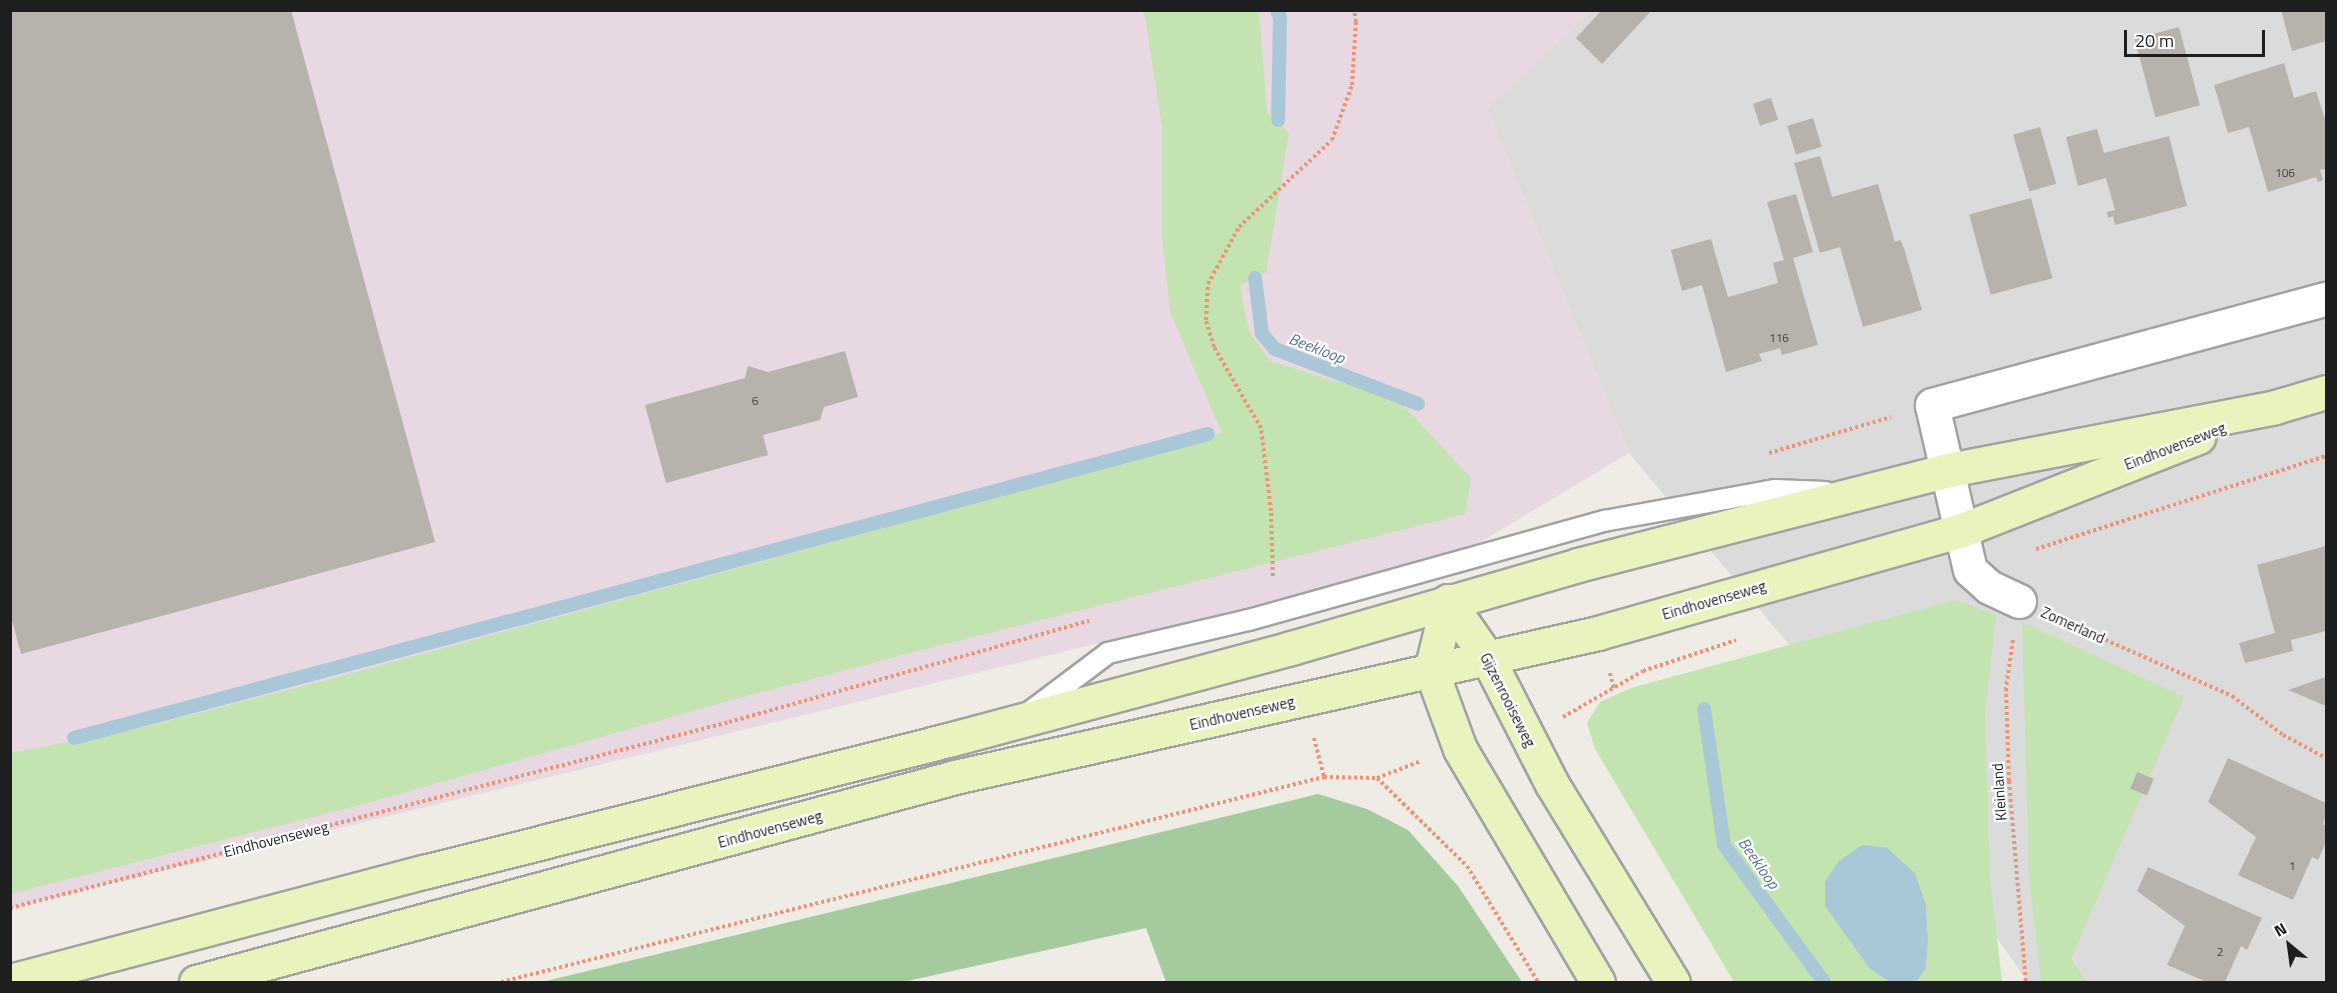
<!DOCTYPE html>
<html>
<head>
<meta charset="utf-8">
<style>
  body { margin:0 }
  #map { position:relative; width:2337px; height:993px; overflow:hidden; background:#eeece5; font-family:"Titillium Web",sans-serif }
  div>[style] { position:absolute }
  .residential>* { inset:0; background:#dcdbdb }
  .industrial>* { inset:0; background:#e7d8e2 }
  .grass>* { inset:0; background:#c3e3b0 }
  .forest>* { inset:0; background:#a5ca9e }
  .water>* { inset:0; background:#aac7d8 }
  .stream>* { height:14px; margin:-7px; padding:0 7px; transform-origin:7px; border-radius:7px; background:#aac7d8 }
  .building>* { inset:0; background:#b7b2ab; transform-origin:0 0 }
  .path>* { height:4px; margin-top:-2px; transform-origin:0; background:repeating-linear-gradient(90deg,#ec9378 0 3px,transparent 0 6px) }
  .roads { filter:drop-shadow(2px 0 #a2a2a2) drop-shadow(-2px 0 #a2a2a2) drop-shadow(0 2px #a2a2a2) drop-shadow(0 -2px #a2a2a2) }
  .lane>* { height:20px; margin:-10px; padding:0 10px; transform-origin:10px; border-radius:10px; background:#fff }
  .street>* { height:33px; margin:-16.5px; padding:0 16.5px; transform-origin:16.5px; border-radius:16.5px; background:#fff }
  .secondary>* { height:33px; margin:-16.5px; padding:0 16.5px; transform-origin:16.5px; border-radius:16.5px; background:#eaf3be }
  span { translate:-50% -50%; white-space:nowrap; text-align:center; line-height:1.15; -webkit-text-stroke:4.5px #fff; paint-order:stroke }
  .number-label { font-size:12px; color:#444341 }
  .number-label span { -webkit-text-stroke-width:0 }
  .street-label { font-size:15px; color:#1e1e1e }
  .water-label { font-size:16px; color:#5472a5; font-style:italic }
  .frame { position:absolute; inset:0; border:12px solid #1e1e1e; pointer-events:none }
  .north { position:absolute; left:2259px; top:915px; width:60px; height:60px; -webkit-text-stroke:4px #fff; paint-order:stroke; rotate:331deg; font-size:16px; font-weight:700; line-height:24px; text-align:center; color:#1e1e1e }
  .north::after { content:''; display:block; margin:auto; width:21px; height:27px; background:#1e1e1e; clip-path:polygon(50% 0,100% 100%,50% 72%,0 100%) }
  .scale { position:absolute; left:2124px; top:30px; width:141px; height:27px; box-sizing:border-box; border:3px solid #1e1e1e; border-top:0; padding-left:8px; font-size:18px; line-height:21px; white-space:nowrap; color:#1e1e1e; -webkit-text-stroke:4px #fff; paint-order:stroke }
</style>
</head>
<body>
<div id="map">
  <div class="residential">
    <i style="clip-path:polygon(1590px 11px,2326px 11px,2326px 982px,2028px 982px,1787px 642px,1629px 453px,1487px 108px)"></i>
  </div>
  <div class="industrial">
    <i style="clip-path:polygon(10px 11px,1590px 11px,1487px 108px,1629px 453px,1457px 556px,11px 908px)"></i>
  </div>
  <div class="grass">
    <i style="clip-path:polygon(1142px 11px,1259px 11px,1267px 113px,1289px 133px,1266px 273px,1240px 285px,1248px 330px,1270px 361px,1399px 401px,1471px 478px,1465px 514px,925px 649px,721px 703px,364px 804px,11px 894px,11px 753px,145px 727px,341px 676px,801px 551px,1222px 433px,1170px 312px,1162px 236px,1162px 126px,1145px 16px)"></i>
    <i style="clip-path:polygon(1955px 600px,1996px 615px,1985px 713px,1990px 878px,2002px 982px,1916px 982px,1926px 969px,1928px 941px,1926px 905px,1870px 969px,1890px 982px,1734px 982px,1595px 749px,1587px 723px,1600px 702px,1631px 688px)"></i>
    <i style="clip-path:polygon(2022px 622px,2184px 697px,2071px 959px,2087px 982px,2041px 982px,2029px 876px)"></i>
  </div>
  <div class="forest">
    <i style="clip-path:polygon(1318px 794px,1367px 809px,1408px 830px,1458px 886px,1522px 982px,1166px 982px,1146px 928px,903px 982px,542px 982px)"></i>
  </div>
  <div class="water">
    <i style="clip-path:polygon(1862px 845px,1887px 848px,1915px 873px,1926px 905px,1928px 941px,1926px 969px,1916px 982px,1890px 982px,1870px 969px,1825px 906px,1825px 882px,1839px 861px)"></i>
  </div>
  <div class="stream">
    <i style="left:1277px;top:10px;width:9px;rotate:69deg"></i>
    <i style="left:1280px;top:18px;width:102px;rotate:91.1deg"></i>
    <i style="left:1255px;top:278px;width:56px;rotate:82.9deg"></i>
    <i style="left:1262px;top:334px;width:20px;rotate:49deg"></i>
    <i style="left:1275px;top:349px;width:153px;rotate:21deg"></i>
    <i style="left:1704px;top:709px;width:137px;rotate:81.6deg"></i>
    <i style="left:1724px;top:845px;width:170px;rotate:53.9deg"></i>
    <i style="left:74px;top:738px;width:1174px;rotate:-15.01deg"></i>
  </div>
  <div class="building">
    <i style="clip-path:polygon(10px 10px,291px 10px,435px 542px,21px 654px,10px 613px)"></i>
    <i style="clip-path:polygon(1602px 10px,1652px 10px,1602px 64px,1576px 38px)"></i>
    <i style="clip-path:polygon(2281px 10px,2326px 10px,2326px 41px,2292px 51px)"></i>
    <i style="left:2179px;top:27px;width:81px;height:46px;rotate:75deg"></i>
    <i style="clip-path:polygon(2284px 63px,2294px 98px,2316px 91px,2326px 122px,2326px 169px,2320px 170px,2323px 180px,2318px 182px,2316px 177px,2268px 192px,2249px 127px,2228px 133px,2214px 85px)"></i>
    <i style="left:1771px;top:98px;width:23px;height:19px;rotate:72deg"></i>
    <i style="left:1813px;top:118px;width:30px;height:27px;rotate:73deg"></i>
    <i style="left:2040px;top:127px;width:59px;height:28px;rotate:74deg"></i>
    <i style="clip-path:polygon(2097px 129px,2104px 153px,2169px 136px,2187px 206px,2115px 225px,2113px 216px,2108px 218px,2107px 212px,2115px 210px,2106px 178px,2078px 186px,2066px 137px)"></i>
    <i style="clip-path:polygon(1820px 156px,1832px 197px,1878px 184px,1895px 242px,1900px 240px,1904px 248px,1922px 310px,1863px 327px,1840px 247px,1820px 253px,1794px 163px)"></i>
    <i style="clip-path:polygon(1796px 194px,1813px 252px,1793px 258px,1818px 345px,1782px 355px,1780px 348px,1770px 351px,1759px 354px,1762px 361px,1726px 372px,1702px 285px,1682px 291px,1671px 250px,1711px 239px,1728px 297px,1778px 283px,1773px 263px,1784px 260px,1767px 202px)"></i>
    <i style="left:2031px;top:198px;width:83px;height:64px;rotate:75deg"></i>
    <i style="clip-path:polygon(845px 351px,858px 397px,824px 407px,820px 420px,763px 435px,768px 455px,666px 483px,645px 405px,745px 378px,748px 366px,768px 372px)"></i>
    <i style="clip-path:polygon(2326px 546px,2326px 631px,2291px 640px,2293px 651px,2245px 663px,2239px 643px,2275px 633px,2257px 565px)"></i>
    <i style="clip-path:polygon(2326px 677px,2326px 706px,2288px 690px)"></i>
    <i style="clip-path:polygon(2228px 758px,2326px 803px,2326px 816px,2323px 824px,2326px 826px,2326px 842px,2318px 860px,2312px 857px,2293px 900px,2238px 875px,2256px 837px,2208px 802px)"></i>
    <i style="left:2137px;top:772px;width:18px;height:18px;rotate:22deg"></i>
    <i style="clip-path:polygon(2148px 867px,2262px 918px,2247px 950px,2241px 946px,2225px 982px,2207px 982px,2167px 965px,2185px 926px,2137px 891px)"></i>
  </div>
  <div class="path">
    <i style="left:1769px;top:453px;width:127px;rotate:-16.4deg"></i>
    <i style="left:2036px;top:549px;width:305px;rotate:-17.8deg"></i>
    <i style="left:1273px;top:576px;width:65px;rotate:-91.8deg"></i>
    <i style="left:1271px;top:511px;width:84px;rotate:-96.9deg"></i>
    <i style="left:1261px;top:428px;width:94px;rotate:-120.1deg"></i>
    <i style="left:1214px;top:347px;width:28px;rotate:-107deg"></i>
    <i style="left:1206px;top:320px;width:36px;rotate:-87deg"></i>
    <i style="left:1208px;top:284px;width:65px;rotate:-61.5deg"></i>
    <i style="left:1239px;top:227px;width:127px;rotate:-43.1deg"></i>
    <i style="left:1332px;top:140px;width:59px;rotate:-70deg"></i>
    <i style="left:1352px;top:85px;width:63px;rotate:-86.4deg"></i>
    <i style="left:1356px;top:22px;width:12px;rotate:-99deg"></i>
    <i style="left:2056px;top:618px;width:193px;rotate:23.9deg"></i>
    <i style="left:2232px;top:696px;width:64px;rotate:37.4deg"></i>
    <i style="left:2283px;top:735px;width:49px;rotate:28.1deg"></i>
    <i style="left:2013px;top:640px;width:49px;rotate:98.3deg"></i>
    <i style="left:2006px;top:688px;width:93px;rotate:88.2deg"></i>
    <i style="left:2009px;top:781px;width:202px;rotate:85.2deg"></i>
    <i style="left:1610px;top:673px;width:16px;rotate:76deg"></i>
    <i style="left:1563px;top:717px;width:92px;rotate:-29.9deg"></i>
    <i style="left:1643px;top:671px;width:98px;rotate:-18.4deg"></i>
    <i style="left:1314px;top:738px;width:40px;rotate:75.6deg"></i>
    <i style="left:1377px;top:778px;width:126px;rotate:44.4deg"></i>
    <i style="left:1467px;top:866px;width:136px;rotate:58.5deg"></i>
    <i style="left:10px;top:908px;width:743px;rotate:-14.5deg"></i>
    <i style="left:729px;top:722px;width:374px;rotate:-15.7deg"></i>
    <i style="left:501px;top:982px;width:848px;rotate:-13.99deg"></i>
    <i style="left:1324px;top:777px;width:53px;rotate:1.1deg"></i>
    <i style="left:1377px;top:778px;width:47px;rotate:-21.1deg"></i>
  </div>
  <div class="roads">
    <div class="lane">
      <i style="left:1031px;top:711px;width:96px;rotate:-37deg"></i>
      <i style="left:1108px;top:653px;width:145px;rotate:-13.2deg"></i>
      <i style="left:1249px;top:620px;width:369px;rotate:-15.6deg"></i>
      <i style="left:1604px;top:521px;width:173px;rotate:-10.3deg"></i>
      <i style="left:1774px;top:490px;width:52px;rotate:2.2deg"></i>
    </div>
    <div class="street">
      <i style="left:2019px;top:601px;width:33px;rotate:-155deg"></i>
      <i style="left:1989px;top:587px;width:25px;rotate:-138deg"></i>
      <i style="left:1970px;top:570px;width:169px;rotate:-103deg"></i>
      <i style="left:1932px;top:405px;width:408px;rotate:-15.1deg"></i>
    </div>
    <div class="secondary">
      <i style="left:1448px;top:601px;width:70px;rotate:55.4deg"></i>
      <i style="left:1488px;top:659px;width:140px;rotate:62.9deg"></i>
      <i style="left:1552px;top:784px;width:232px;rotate:58.6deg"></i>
      <i style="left:1448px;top:601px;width:71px;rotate:103.8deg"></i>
      <i style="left:1431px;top:670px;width:84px;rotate:69.8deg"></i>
      <i style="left:1460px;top:749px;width:271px;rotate:59.4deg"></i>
      <i style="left:10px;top:981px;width:428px;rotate:-14.8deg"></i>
      <i style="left:424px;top:872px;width:544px;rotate:-14.14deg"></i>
      <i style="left:952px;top:739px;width:351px;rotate:-15deg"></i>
      <i style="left:1291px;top:648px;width:299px;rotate:-16.1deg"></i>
      <i style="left:1578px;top:565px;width:383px;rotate:-14.4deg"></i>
      <i style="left:1949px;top:470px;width:332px;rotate:-10.9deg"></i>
      <i style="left:2275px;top:407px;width:53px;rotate:-16.4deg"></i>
      <i style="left:196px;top:982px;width:786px;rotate:-15.11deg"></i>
      <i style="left:955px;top:777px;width:659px;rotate:-12.62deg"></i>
      <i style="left:1598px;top:633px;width:378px;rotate:-15.8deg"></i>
      <i style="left:1962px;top:530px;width:254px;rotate:-21.5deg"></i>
    </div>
  </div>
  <div class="number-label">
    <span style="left:2285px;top:173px">106</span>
    <span style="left:1779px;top:338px">116</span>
    <span style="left:755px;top:401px">6</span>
    <span style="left:2292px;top:866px">1</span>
    <span style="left:2220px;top:952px">2</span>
  </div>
  <div class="street-label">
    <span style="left:2175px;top:446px;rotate:-21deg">Eindhovenseweg</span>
    <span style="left:1714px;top:600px;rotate:-16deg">Eindhovenseweg</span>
    <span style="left:2073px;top:625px;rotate:24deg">Zomerland</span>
    <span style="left:1508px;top:700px;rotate:63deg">Gijzenrooiseweg</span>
    <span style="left:1242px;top:713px;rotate:-13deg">Eindhovenseweg</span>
    <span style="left:1999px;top:792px;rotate:-94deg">Kleinland</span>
    <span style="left:770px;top:829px;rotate:-15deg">Eindhovenseweg</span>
    <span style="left:276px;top:839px;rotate:-14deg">Eindhovenseweg</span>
  </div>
  <div class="water-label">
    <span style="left:1317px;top:348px;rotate:21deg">Beekloop</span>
    <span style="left:1759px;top:863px;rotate:55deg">Beekloop</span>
  </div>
  <div class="frame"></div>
  <div class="north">N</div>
  <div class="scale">20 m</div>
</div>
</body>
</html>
